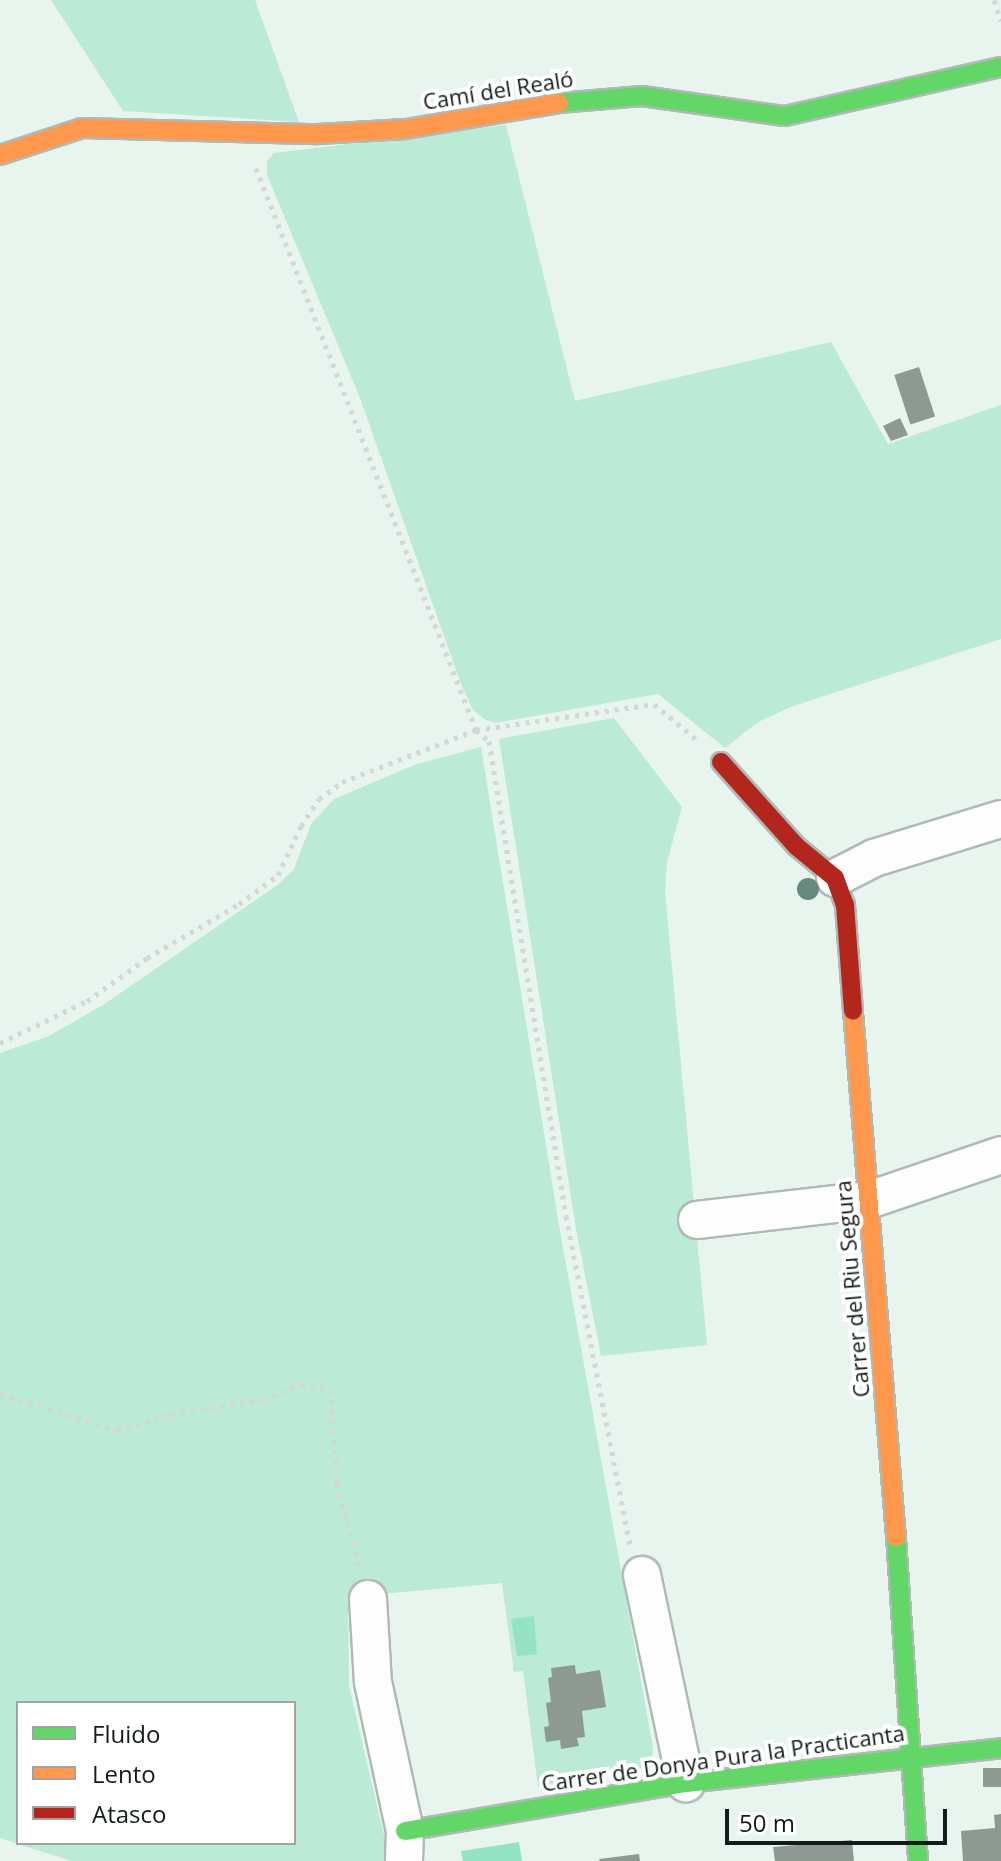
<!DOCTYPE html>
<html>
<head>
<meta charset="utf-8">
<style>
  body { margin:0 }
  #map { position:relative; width:1001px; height:1861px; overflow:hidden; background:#e8f4ee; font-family:"Open Sans",sans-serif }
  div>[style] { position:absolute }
  .green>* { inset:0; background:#bbead6 }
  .water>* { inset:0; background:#95e3c5 }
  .building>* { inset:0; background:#8f9994; transform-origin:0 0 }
  .path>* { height:5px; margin-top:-2.5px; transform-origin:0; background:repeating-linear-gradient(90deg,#d3d7d5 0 4px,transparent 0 10px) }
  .roads { filter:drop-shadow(2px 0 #b0bab5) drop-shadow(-2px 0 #b0bab5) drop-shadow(0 2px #b0bab5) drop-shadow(0 -2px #b0bab5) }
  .street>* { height:36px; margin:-18px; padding:0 18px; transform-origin:18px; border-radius:18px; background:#fcfdfc }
  .fast>* { height:18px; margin:-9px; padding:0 9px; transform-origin:9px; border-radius:9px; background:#63d668 }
  .slow>* { height:18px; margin:-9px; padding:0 9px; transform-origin:9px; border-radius:9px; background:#ff974d }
  .jam>* { height:18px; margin:-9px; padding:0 9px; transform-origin:9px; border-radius:9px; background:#b3261e }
  .trees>* { width:22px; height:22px; margin:-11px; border-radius:50%; background:#688a7e }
  span { translate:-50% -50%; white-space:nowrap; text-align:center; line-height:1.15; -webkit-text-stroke:8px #fff; paint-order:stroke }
  .street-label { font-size:22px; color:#131c18 }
  .legend { position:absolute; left:16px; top:1701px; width:280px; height:144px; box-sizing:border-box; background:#fff; border:2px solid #a1a4a3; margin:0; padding:10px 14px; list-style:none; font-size:24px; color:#131c18 }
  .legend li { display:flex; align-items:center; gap:16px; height:40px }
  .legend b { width:40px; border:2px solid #a1a4a3 }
  .scale { position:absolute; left:725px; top:1809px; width:222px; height:36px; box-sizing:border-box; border:4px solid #131c18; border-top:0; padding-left:10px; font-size:24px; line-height:28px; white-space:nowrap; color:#131c18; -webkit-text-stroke:6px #fff; paint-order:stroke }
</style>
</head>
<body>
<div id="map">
  <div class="green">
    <i style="clip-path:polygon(51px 0,255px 0,299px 122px,123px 111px)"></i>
    <i style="clip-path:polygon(506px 125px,575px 401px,831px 342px,888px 444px,1001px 405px,1001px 639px,793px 706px,758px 722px,725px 748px,658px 694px,496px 723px,484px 719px,473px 710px,461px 684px,360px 398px,267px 175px,267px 161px,274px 153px)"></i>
    <i style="clip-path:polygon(614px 718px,682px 807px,667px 862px,665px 892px,707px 1345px,601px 1356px,576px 1229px,499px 739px)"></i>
    <i style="clip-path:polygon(evenodd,481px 747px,560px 1231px,653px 1748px,652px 1759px,646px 1768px,538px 1787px,523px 1671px,514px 1672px,502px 1583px,348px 1597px,349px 1686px,390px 1861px,71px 1861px,0 1838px,0 1053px,49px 1036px,103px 1005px,279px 884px,294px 869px,311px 824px,334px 799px,417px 764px,481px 747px,18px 1703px,294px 1703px,294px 1843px,18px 1843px,18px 1703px)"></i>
  </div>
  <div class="water">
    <i style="clip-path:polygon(534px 1616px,537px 1654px,517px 1656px,511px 1619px)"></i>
    <i style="clip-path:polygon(519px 1842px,522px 1861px,463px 1861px,461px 1851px)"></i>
  </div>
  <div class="building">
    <i style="left:919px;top:367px;width:52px;height:26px;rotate:72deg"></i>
    <i style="clip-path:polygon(900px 418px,908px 435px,891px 441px,883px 426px)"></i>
    <i style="clip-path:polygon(575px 1665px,576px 1674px,600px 1670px,606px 1707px,582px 1711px,585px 1737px,577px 1738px,579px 1746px,561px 1749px,560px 1740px,546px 1742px,544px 1727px,549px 1726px,546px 1703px,551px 1702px,548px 1678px,552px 1677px,551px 1668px)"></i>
    <i style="left:1001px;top:1768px;width:19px;height:18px;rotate:90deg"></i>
    <i style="clip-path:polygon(1001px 1814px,1001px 1861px,963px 1861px,961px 1831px,995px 1828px,994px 1815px)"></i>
    <i style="clip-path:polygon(852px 1840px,854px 1861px,775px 1861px,773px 1847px)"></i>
    <i style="clip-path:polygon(639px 1854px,640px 1861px,600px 1861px,599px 1859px)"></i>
  </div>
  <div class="path">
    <i style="left:994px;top:0;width:22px;rotate:72deg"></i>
    <i style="left:256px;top:168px;width:604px;rotate:68.62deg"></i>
    <i style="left:476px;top:730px;width:17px;rotate:40deg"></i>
    <i style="left:489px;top:741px;width:481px;rotate:80.8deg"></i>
    <i style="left:566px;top:1216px;width:336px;rotate:79deg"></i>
    <i style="left:0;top:1043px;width:97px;rotate:-25.8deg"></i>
    <i style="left:87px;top:1001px;width:74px;rotate:-35.6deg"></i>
    <i style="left:147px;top:958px;width:107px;rotate:-30.4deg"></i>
    <i style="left:239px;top:904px;width:49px;rotate:-36.6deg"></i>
    <i style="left:278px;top:875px;width:54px;rotate:-64.9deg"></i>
    <i style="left:301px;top:826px;width:32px;rotate:-56deg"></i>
    <i style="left:319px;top:799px;width:29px;rotate:-36deg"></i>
    <i style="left:342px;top:782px;width:144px;rotate:-21.2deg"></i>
    <i style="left:476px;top:730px;width:180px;rotate:-8.3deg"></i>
    <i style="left:654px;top:704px;width:56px;rotate:39.9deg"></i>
    <i style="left:0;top:1394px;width:123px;rotate:17.5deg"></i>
    <i style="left:117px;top:1431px;width:57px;rotate:-17.5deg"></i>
    <i style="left:171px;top:1414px;width:93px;rotate:-8.7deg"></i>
    <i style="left:263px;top:1400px;width:41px;rotate:-22.8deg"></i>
    <i style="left:301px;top:1384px;width:31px;rotate:11deg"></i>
    <i style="left:331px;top:1390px;width:94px;rotate:86.3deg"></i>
    <i style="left:337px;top:1484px;width:89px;rotate:75deg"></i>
  </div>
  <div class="roads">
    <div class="street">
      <i style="left:835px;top:878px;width:44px;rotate:-27.1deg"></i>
      <i style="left:874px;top:858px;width:133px;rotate:-17.1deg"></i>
      <i style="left:697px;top:1220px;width:173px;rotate:-6.6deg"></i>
      <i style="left:869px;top:1200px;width:139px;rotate:-18.8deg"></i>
      <i style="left:642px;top:1575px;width:213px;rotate:78.1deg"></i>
      <i style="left:368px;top:1599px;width:83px;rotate:86.6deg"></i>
      <i style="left:373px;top:1682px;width:152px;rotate:77.9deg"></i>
      <i style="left:405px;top:1831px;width:30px;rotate:92deg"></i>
    </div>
    <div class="fast">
      <i style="left:559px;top:103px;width:83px;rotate:-4.8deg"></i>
      <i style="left:642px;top:96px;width:144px;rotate:8deg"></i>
      <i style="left:785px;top:116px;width:221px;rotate:-12.8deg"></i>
      <i style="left:896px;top:1537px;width:325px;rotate:86.1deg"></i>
      <i style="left:405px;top:1831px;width:285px;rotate:-9.7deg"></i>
      <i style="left:686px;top:1783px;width:317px;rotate:-6.3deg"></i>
    </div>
    <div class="slow">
      <i style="left:0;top:155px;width:86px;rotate:-18.2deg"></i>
      <i style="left:82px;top:128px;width:236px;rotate:1.5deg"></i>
      <i style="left:318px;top:134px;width:88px;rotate:-3.3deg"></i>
      <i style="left:406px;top:129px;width:155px;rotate:-9.6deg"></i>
      <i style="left:853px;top:1011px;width:528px;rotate:85.33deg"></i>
    </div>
    <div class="jam">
      <i style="left:721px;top:762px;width:113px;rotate:48.2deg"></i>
      <i style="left:796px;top:846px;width:50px;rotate:39.4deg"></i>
      <i style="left:835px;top:878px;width:29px;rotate:70deg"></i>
      <i style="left:845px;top:905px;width:106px;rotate:85.7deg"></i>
    </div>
  </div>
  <div class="trees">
    <i style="left:808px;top:889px"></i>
  </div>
  <div class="street-label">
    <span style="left:498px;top:90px;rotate:-9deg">Camí del Realó</span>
    <span style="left:852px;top:1289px;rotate:-95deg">Carrer del Riu Segura</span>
    <span style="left:723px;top:1758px;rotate:-8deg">Carrer de Donya Pura la Practicanta</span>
  </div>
  <ul class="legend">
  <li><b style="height:10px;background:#63d668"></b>Fluido</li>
  <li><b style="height:10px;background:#ff974d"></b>Lento</li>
  <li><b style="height:10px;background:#b3261e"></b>Atasco</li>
  </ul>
  <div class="scale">50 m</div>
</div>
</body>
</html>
